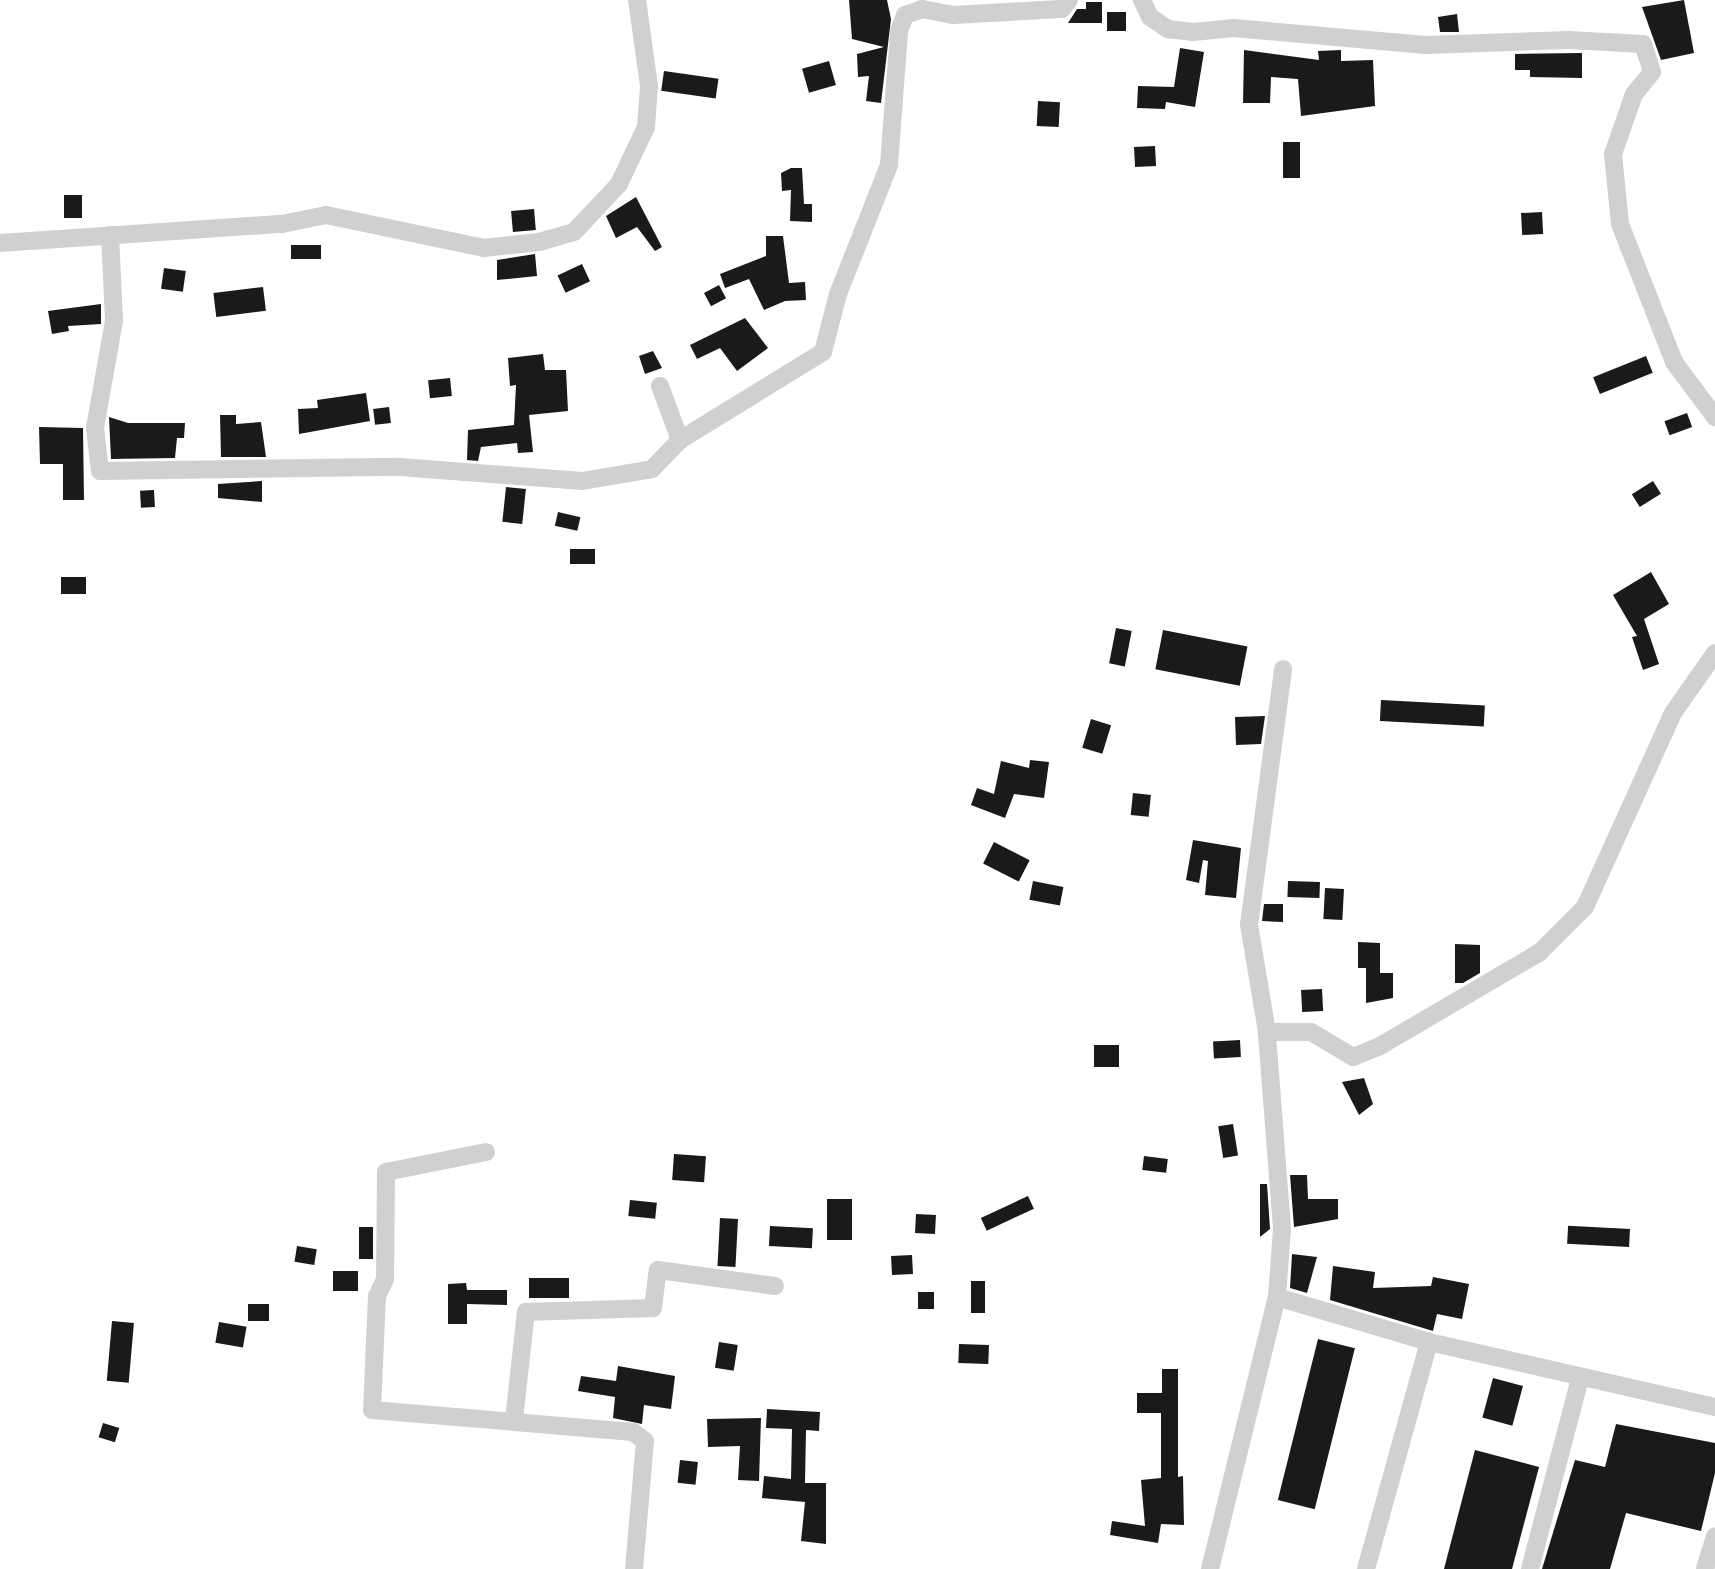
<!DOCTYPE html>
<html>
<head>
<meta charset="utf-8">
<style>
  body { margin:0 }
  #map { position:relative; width:1715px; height:1569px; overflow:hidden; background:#fff; font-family:"PT Sans Narrow",sans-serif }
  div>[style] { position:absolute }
  .building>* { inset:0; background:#1a1a1a; transform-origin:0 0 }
  .minor>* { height:18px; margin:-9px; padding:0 9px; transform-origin:9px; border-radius:9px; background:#d0d0d0 }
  span { translate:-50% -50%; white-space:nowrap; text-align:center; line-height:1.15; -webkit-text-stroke:8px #fff; paint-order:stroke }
</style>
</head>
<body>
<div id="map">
  <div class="building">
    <i style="clip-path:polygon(849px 0,887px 0,891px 19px,881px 103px,866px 101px,869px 76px,858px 77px,857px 54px,884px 47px,852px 39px)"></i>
    <i style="clip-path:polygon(1684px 0,1694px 53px,1661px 60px,1642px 7px)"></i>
    <i style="clip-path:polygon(1086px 2px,1102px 2px,1102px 23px,1068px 23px,1077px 9px,1086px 9px)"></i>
    <i style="left:1126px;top:12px;width:19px;height:19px;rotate:90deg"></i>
    <i style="clip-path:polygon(1457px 14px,1459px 32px,1440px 32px,1438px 17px)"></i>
    <i style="clip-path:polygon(1180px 48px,1204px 52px,1195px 107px,1166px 102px,1165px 109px,1137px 108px,1138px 86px,1174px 87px)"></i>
    <i style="clip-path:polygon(1244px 50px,1319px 60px,1318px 51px,1341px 50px,1341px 61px,1373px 60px,1375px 106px,1301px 116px,1298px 79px,1271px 77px,1270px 103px,1243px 103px)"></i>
    <i style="clip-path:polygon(1582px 53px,1582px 78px,1530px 77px,1530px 70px,1515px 70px,1515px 54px)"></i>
    <i style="left:829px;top:61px;width:25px;height:28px;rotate:74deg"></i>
    <i style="left:664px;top:71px;width:55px;height:20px;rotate:8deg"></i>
    <i style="left:1038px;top:101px;width:22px;height:25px;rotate:3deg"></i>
    <i style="left:1283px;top:142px;width:17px;height:36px"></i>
    <i style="left:1155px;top:146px;width:20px;height:21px;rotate:87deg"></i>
    <i style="clip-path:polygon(791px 168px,802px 168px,804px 204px,812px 204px,812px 222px,790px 221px,791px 190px,782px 191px,781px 173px)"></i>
    <i style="left:64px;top:195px;width:18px;height:23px"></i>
    <i style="clip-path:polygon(636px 197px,662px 247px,655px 251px,637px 227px,616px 238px,606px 216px)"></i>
    <i style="left:534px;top:209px;width:21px;height:23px;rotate:85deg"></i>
    <i style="left:1542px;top:212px;width:22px;height:21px;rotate:87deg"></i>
    <i style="clip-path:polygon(766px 236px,783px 236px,789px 283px,805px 282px,806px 300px,785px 301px,764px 310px,749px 279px,725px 288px,720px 274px,766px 256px)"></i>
    <i style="left:321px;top:245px;width:14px;height:30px;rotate:90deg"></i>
    <i style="clip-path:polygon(535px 254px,537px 276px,497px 280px,497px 260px)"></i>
    <i style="left:582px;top:264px;width:19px;height:27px;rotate:65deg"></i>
    <i style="left:164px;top:268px;width:22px;height:21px;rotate:8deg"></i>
    <i style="left:719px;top:285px;width:15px;height:17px;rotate:62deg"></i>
    <i style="left:263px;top:287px;width:24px;height:50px;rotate:83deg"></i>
    <i style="clip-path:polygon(101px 304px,101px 324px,68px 326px,69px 331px,52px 334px,48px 311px)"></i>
    <i style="clip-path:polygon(745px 318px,768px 348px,737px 371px,720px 348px,697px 359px,690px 345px)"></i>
    <i style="clip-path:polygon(653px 351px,662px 368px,645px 374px,639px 356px)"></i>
    <i style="clip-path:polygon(543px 354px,545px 370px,566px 370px,568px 411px,529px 415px,533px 452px,518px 453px,517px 443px,481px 447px,478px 461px,467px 460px,468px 430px,514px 425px,516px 385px,510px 386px,508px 358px)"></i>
    <i style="left:1646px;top:356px;width:18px;height:57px;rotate:68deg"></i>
    <i style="left:450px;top:378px;width:18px;height:22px;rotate:84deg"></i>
    <i style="clip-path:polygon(366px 393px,370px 421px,299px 434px,298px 409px,318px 408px,317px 400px)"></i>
    <i style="left:389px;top:407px;width:16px;height:16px;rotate:83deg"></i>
    <i style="left:1687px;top:413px;width:15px;height:24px;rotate:70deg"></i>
    <i style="clip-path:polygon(220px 415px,236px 415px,236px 424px,261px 422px,266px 457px,221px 457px)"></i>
    <i style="clip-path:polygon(109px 417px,128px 423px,185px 423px,184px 438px,177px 438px,175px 458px,111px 459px)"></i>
    <i style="clip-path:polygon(39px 427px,83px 428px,84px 500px,63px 500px,63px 464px,40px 464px)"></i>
    <i style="clip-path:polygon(262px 481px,262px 502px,218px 498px,218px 484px)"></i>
    <i style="left:1653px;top:481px;width:15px;height:25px;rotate:58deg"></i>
    <i style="left:506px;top:487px;width:20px;height:35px;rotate:6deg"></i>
    <i style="left:154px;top:490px;width:17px;height:14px;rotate:87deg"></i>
    <i style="left:558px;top:512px;width:23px;height:14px;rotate:13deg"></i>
    <i style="left:570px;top:549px;width:25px;height:15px"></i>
    <i style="clip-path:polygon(1651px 572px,1669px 604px,1644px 619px,1659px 664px,1643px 670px,1632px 637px,1637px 636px,1613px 595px)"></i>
    <i style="left:61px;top:577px;width:25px;height:17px"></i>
    <i style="left:1116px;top:628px;width:16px;height:36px;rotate:11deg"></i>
    <i style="left:1163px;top:630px;width:86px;height:40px;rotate:11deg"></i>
    <i style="left:1381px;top:700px;width:104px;height:21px;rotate:3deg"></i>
    <i style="clip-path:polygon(1265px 716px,1261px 744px,1236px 745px,1235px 717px)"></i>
    <i style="left:1091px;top:719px;width:21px;height:30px;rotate:17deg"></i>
    <i style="clip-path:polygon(1030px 760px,1049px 762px,1044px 798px,1014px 794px,1005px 818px,971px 805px,977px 788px,994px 794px,1001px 761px,1029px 768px)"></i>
    <i style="left:1133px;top:793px;width:18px;height:22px;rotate:6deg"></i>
    <i style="clip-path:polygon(1193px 840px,1241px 848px,1236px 898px,1205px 895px,1208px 861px,1203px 860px,1199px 883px,1186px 880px)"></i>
    <i style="left:994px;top:842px;width:40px;height:24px;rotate:27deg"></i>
    <i style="left:1033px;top:881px;width:31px;height:19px;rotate:11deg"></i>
    <i style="left:1288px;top:881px;width:32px;height:16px;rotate:2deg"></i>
    <i style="left:1325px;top:888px;width:19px;height:31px;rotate:3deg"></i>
    <i style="clip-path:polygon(1264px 904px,1283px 904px,1283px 922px,1262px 921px)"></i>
    <i style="clip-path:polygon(1358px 942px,1380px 943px,1380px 973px,1393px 973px,1393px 998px,1366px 1003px,1366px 968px,1358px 968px)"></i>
    <i style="clip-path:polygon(1455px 944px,1480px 945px,1480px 973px,1463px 983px,1455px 983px)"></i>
    <i style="left:1322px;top:989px;width:22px;height:21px;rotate:87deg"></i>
    <i style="left:1240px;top:1040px;width:17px;height:27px;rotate:87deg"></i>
    <i style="left:1094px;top:1045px;width:25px;height:22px"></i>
    <i style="clip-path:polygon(1364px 1078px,1373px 1104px,1359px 1115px,1342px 1082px)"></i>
    <i style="left:1233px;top:1124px;width:32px;height:15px;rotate:81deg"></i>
    <i style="left:674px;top:1154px;width:32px;height:26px;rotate:4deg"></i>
    <i style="left:1144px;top:1156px;width:24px;height:14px;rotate:7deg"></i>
    <i style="clip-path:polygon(1290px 1175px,1307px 1175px,1308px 1199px,1338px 1199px,1338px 1219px,1294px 1227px)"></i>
    <i style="clip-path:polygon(1260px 1184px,1267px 1184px,1270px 1229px,1260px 1237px)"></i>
    <i style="left:1028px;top:1196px;width:14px;height:52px;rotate:65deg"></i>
    <i style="left:827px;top:1199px;width:25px;height:41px"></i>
    <i style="left:630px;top:1200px;width:27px;height:16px;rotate:6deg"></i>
    <i style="left:916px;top:1214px;width:20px;height:19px;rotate:3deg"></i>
    <i style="left:720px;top:1218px;width:18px;height:48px;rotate:3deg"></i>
    <i style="left:770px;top:1226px;width:43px;height:20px;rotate:3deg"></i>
    <i style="left:359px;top:1227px;width:14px;height:32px"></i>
    <i style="left:1630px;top:1229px;width:18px;height:62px;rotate:93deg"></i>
    <i style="left:297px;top:1246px;width:20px;height:16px;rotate:9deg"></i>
    <i style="clip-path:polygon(1292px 1254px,1317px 1257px,1307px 1293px,1290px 1288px)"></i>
    <i style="left:912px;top:1255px;width:19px;height:21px;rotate:87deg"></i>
    <i style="clip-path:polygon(1333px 1266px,1375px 1272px,1373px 1288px,1431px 1286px,1433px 1277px,1469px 1284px,1462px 1319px,1437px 1314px,1433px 1331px,1330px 1300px)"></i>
    <i style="left:358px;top:1271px;width:20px;height:25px;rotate:90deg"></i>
    <i style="left:529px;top:1278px;width:40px;height:20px"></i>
    <i style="left:971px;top:1281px;width:14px;height:32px"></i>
    <i style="clip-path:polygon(466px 1283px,467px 1290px,507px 1290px,507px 1305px,467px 1304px,467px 1324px,448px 1324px,448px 1284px)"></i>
    <i style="left:918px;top:1292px;width:16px;height:17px"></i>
    <i style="left:248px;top:1304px;width:21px;height:17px"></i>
    <i style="left:112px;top:1321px;width:22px;height:60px;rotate:5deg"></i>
    <i style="left:219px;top:1322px;width:28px;height:21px;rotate:10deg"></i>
    <i style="left:1318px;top:1339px;width:38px;height:166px;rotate:14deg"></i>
    <i style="left:719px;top:1342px;width:19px;height:26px;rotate:9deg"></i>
    <i style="left:959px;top:1344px;width:30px;height:19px;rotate:2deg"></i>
    <i style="clip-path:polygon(618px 1366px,675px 1376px,671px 1409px,644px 1405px,642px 1424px,613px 1418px,615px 1397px,578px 1391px,581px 1376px,616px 1381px)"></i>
    <i style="clip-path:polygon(1162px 1369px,1178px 1369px,1178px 1477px,1183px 1476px,1184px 1525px,1161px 1524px,1158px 1543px,1110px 1535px,1112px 1521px,1145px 1526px,1141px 1480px,1161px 1478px,1161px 1413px,1137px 1413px,1137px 1393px,1162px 1393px)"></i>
    <i style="left:1493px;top:1378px;width:31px;height:41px;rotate:15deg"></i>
    <i style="clip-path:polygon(767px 1409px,820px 1412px,819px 1431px,806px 1430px,805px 1483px,826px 1483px,826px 1544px,801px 1541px,805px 1502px,762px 1498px,764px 1476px,791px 1479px,792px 1429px,766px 1428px)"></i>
    <i style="clip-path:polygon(761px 1418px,759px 1481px,738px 1480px,740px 1446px,708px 1447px,707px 1419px)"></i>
    <i style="left:103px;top:1423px;width:17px;height:15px;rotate:17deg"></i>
    <i style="clip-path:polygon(1616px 1424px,1715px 1443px,1715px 1473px,1701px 1531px,1626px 1513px,1610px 1569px,1542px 1569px,1575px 1460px,1605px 1467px)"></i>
    <i style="clip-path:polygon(1475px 1450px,1539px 1467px,1512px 1569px,1444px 1569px)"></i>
    <i style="left:680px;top:1460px;width:18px;height:23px;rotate:6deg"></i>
  </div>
  <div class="minor">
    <i style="left:1142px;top:0;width:19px;rotate:65deg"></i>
    <i style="left:1150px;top:17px;width:22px;rotate:34deg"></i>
    <i style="left:1168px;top:29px;width:25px;rotate:7deg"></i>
    <i style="left:1193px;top:32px;width:41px;rotate:-5.6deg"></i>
    <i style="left:1234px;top:28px;width:192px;rotate:5.1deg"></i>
    <i style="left:1425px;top:45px;width:143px;rotate:-2deg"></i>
    <i style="left:1568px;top:40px;width:75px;rotate:3.1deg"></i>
    <i style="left:1643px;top:44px;width:29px;rotate:72deg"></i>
    <i style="left:1652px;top:72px;width:28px;rotate:129deg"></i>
    <i style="left:1634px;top:94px;width:64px;rotate:109.3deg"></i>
    <i style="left:1613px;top:154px;width:70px;rotate:84.3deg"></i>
    <i style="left:1620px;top:224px;width:148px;rotate:68.6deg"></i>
    <i style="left:1674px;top:362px;width:69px;rotate:53.3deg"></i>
    <i style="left:110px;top:235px;width:86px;rotate:87.3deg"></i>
    <i style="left:114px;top:321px;width:109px;rotate:100.1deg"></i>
    <i style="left:95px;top:428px;width:43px;rotate:83.4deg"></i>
    <i style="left:100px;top:471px;width:300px;rotate:-0.8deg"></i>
    <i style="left:400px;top:467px;width:183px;rotate:4.4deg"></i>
    <i style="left:582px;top:481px;width:71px;rotate:-9.7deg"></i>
    <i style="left:652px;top:469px;width:40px;rotate:-46deg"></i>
    <i style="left:0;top:243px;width:283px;rotate:-3.9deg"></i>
    <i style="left:282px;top:224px;width:45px;rotate:-11.6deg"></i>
    <i style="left:326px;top:215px;width:161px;rotate:11.8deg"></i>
    <i style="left:484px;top:248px;width:55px;rotate:-6.2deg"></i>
    <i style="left:539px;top:242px;width:36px;rotate:-16deg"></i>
    <i style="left:574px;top:232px;width:66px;rotate:-46.8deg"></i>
    <i style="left:619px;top:184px;width:63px;rotate:-64.7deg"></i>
    <i style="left:646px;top:127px;width:41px;rotate:-85.8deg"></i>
    <i style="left:649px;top:86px;width:87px;rotate:-97.9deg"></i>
    <i style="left:660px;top:386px;width:58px;rotate:69.7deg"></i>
    <i style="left:680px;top:440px;width:168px;rotate:-31.6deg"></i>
    <i style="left:823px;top:352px;width:60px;rotate:-75.5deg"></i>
    <i style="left:838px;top:294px;width:139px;rotate:-68.4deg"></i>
    <i style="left:889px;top:165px;width:134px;rotate:-85.7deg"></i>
    <i style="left:899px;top:31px;width:17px;rotate:-69deg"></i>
    <i style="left:905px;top:15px;width:18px;rotate:-19deg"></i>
    <i style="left:922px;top:9px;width:32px;rotate:11deg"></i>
    <i style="left:953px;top:15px;width:109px;rotate:-3.2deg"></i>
    <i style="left:1062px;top:9px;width:11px;rotate:-52deg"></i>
    <i style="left:1267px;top:1032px;width:44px"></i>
    <i style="left:1311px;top:1032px;width:49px;rotate:30.8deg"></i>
    <i style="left:1353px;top:1057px;width:29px;rotate:-22deg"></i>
    <i style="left:1380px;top:1046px;width:186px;rotate:-30.4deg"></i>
    <i style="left:1540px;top:952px;width:64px;rotate:-45deg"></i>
    <i style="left:1585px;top:907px;width:213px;rotate:-65.6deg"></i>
    <i style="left:1673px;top:713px;width:73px;rotate:-55deg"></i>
    <i style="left:486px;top:1152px;width:102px;rotate:168.7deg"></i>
    <i style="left:386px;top:1172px;width:107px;rotate:90.5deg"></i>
    <i style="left:385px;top:1279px;width:19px;rotate:115deg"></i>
    <i style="left:377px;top:1296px;width:114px;rotate:92.5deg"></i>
    <i style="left:372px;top:1410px;width:262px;rotate:4.8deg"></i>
    <i style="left:633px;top:1432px;width:15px;rotate:37deg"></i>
    <i style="left:645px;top:1441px;width:128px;rotate:94.9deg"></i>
    <i style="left:1277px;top:1297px;width:68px;rotate:-85.8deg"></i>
    <i style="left:1282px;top:1229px;width:198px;rotate:-94.4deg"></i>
    <i style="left:1267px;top:1032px;width:109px;rotate:-99.5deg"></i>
    <i style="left:1249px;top:925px;width:258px;rotate:-82.4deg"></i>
    <i style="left:514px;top:1420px;width:109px;rotate:-83.7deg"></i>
    <i style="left:526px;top:1312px;width:127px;rotate:-1.8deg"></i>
    <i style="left:653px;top:1308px;width:38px;rotate:-83deg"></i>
    <i style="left:658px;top:1270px;width:118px;rotate:7.8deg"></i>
    <i style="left:1210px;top:1569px;width:280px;rotate:-76.2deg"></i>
    <i style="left:1277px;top:1297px;width:159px;rotate:16.5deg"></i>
    <i style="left:1429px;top:1342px;width:293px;rotate:12.8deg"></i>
    <i style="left:1366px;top:1569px;width:236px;rotate:-74.5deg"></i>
    <i style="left:1530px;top:1569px;width:197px;rotate:-75.3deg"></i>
    <i style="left:1705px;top:1569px;width:34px;rotate:-73deg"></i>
  </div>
</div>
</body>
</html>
